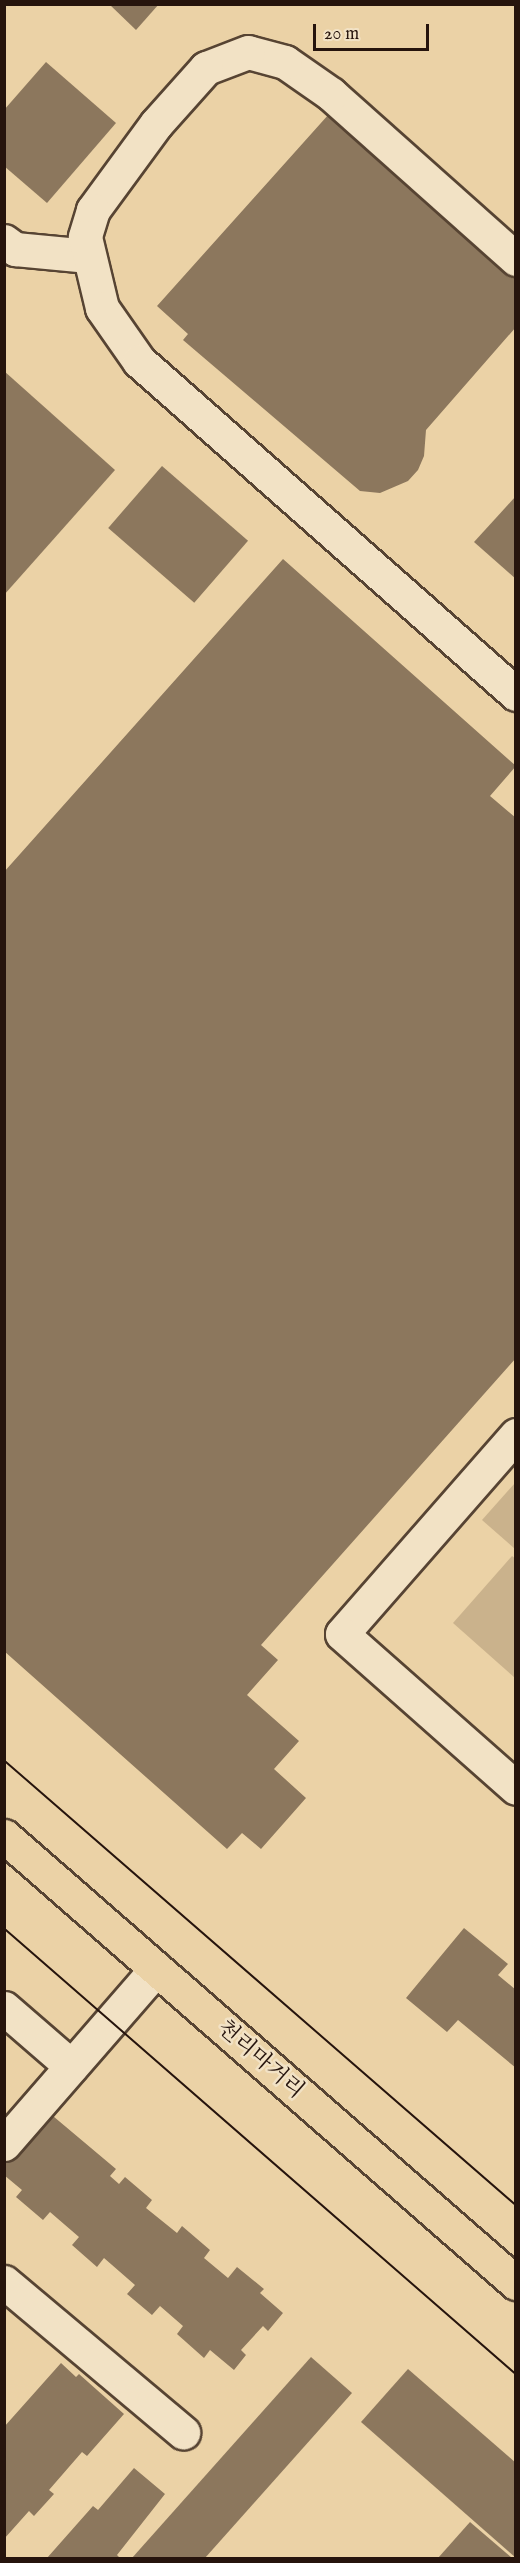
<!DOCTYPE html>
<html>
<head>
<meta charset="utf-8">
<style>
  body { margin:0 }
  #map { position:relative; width:520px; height:2563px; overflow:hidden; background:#ebd2a6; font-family:"IM FELL English","Noto Serif KR",serif }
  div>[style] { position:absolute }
  .green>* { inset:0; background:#cab28c }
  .building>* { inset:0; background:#8c775d; transform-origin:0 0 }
  .roads { filter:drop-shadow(2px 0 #574433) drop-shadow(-2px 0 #574433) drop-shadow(0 2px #574433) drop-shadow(0 -2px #574433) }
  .minor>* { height:33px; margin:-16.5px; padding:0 16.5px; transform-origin:16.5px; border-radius:16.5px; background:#f2e2c5 }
  .highway>* { height:33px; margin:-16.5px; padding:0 16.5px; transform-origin:16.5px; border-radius:16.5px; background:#ebd2a6 }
  .tram>* { height:1.5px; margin:-0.75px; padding:0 0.75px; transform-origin:0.75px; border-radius:0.75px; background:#26140d }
  span { translate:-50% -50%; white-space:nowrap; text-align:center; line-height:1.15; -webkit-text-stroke:5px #f2e2c5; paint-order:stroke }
  .street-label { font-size:22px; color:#26140d }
  .frame { position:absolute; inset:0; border:6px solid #26140d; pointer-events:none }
  .scale { position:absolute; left:313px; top:24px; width:116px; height:27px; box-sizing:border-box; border:3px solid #26140d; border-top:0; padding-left:8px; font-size:18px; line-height:21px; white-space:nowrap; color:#26140d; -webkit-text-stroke:4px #f2e2c5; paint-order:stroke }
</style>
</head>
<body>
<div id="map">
  <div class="green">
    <i style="clip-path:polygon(515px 1483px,515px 1549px,482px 1520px)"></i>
    <i style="clip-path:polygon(512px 1556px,516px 1559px,515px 1678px,453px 1623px)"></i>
  </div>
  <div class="building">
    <i style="clip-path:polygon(109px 4px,159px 4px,136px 30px)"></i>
    <i style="clip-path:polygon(46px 62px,116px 123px,47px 203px,4px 166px,4px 110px)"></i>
    <i style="clip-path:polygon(329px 114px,516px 280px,516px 327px,426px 430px,424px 456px,418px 470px,408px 481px,380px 493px,360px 491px,183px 340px,188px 334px,157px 306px)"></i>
    <i style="clip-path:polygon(4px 371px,115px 470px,4px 595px)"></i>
    <i style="left:162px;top:466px;width:114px;height:82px;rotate:41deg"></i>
    <i style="clip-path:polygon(516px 496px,516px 579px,474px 542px)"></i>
    <i style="clip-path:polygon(283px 559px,516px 766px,490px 796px,516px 818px,516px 1358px,261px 1645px,278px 1660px,247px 1695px,299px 1741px,274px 1769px,306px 1798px,261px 1849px,242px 1833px,227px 1849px,4px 1651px,4px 872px)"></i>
    <i style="clip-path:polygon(464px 1928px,508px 1964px,498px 1975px,516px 1990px,516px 2068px,458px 2020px,447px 2032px,406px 1998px)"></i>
    <i style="clip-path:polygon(47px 2111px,116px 2169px,110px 2176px,119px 2184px,125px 2177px,152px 2200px,146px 2208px,177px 2233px,182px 2226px,210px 2250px,204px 2258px,228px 2278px,237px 2267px,264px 2289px,260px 2293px,283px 2313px,268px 2331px,263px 2326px,241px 2350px,246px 2355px,234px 2370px,210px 2350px,204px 2358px,177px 2334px,183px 2326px,160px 2306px,152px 2315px,127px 2294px,135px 2285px,104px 2258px,97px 2267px,72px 2245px,79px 2237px,50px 2212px,43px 2220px,16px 2197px,22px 2190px,4px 2175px,4px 2162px,12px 2153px,16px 2157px,37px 2131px)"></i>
    <i style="clip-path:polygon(311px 2357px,352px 2393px,205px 2558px,132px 2558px)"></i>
    <i style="clip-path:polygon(61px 2363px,76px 2377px,79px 2374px,124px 2414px,87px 2456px,82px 2452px,49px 2490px,54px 2494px,34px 2516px,29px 2511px,4px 2539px,4px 2427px)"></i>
    <i style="clip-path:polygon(408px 2369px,516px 2463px,516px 2558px,361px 2422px)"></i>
    <i style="clip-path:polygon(134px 2468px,165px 2494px,117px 2555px,120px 2558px,47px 2558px,93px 2506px,98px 2510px)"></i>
    <i style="clip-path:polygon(470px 2522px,512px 2558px,438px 2558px)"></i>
  </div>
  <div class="roads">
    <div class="minor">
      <i style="left:4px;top:241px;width:14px;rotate:36deg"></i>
      <i style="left:15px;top:249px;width:74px;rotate:5.4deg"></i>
      <i style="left:516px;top:259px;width:248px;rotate:-138.3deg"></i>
      <i style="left:331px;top:94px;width:56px;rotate:-145.2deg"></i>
      <i style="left:285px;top:62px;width:38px;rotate:-165deg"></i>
      <i style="left:248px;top:52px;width:45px;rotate:159.1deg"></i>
      <i style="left:206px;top:68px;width:75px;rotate:131.8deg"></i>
      <i style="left:156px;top:124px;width:107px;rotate:126.2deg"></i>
      <i style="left:93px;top:210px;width:28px;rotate:107deg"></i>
      <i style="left:85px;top:237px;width:73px;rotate:76.5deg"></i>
      <i style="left:102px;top:308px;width:65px;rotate:55.1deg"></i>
      <i style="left:139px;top:361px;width:503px;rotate:41.45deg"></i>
      <i style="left:516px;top:1435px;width:264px;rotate:131.2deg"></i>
      <i style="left:342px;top:1634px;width:232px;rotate:41.5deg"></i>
      <i style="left:4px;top:2008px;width:89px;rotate:40.9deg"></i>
      <i style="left:4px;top:2144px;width:232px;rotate:-49deg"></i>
      <i style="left:4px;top:2282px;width:234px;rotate:40deg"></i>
    </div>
    <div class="highway">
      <i style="left:4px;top:1836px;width:680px;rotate:41.12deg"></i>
    </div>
  </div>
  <div class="tram">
    <i style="left:4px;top:1760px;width:678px;rotate:41deg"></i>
    <i style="left:4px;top:1928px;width:679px;rotate:41.06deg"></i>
  </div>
  <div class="street-label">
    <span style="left:260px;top:2060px;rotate:41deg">천리마거리</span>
  </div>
  <div class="frame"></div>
  <div class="scale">20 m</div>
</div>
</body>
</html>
